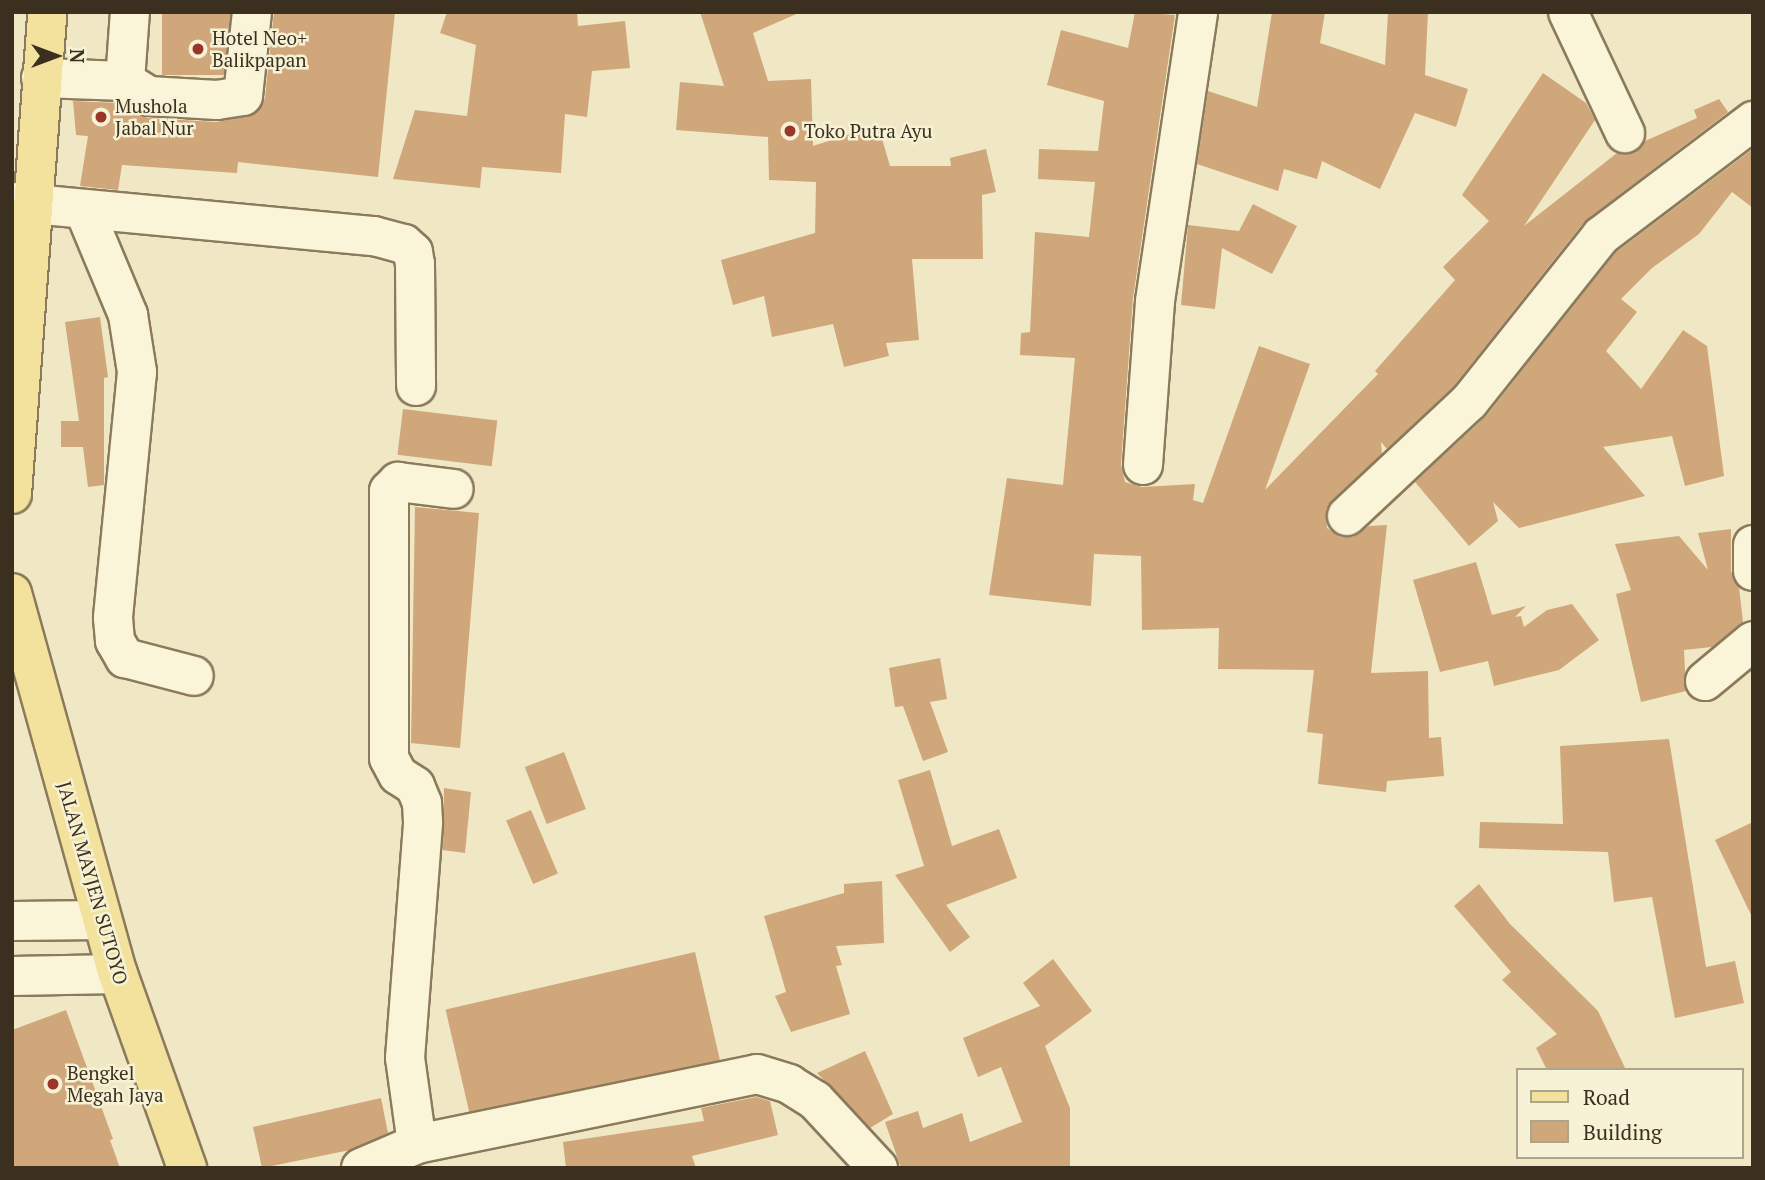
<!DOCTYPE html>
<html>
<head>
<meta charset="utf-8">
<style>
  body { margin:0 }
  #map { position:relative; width:1765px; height:1180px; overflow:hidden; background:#f0e8c5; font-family:"PT Serif",serif }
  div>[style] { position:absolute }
  .building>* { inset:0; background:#cfa77a; transform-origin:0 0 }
  .roads { filter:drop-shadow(2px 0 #8b7a5b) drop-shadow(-2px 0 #8b7a5b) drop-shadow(0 2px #8b7a5b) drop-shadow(0 -2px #8b7a5b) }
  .minor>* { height:38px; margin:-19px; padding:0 19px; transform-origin:19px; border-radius:19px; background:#faf4d9 }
  .major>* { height:38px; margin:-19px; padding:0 19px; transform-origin:19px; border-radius:19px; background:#f3e29d }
  .dots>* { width:19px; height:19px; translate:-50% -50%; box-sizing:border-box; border:4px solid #f7f1d5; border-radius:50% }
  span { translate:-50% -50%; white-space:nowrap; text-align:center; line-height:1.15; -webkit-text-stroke:5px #f7f1d5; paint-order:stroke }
  .poi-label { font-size:19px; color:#3b301f }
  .left { translate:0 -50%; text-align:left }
  .street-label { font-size:19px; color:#3b301f }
  .frame { position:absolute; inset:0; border:14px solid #3b301f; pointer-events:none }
  .legend { position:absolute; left:1516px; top:1068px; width:228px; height:91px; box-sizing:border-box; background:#f7f1d5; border:2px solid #aca48c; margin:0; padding:9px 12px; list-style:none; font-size:21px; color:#3b301f }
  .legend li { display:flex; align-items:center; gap:14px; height:35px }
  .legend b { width:35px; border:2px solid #aca48c }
  .north { position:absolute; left:21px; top:21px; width:70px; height:70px; -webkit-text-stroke:5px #f7f1d5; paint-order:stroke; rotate:90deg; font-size:19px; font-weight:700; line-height:28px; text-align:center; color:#3b301f }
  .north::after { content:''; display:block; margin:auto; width:24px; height:32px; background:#3b301f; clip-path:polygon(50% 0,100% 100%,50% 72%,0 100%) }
</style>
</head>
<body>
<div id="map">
  <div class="building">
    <i style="left:162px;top:12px;width:68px;height:63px"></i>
    <i style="clip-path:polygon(274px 12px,395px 12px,378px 177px,238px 162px,237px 173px,122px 165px,118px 190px,80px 186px,88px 136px,76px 135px,73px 101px,118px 103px,148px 118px,216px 122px,255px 114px,265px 98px)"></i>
    <i style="clip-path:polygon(447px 12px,577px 12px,578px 26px,625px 21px,630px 68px,592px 71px,587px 117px,565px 114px,561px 173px,482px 167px,480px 188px,393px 179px,415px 110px,467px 116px,476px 45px,440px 33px)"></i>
    <i style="clip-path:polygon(700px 12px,801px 12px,753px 33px,768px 81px,811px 79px,813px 146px,878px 125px,890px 166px,951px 166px,950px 158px,986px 149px,996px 192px,982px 195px,983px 259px,912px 259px,919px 340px,886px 343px,889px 356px,844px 367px,833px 324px,772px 337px,764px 296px,733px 305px,721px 260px,815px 233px,816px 182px,769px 180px,768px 137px,676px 130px,680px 82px,724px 86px)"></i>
    <i style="clip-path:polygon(1135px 12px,1175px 15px,1133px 298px,1121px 464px,1125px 482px,1142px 487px,1195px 484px,1193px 500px,1203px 503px,1259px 346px,1310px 364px,1265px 490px,1378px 374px,1375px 371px,1455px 280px,1443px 267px,1489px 221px,1462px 195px,1543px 73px,1586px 103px,1595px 120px,1524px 226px,1617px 153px,1634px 153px,1645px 141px,1697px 118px,1694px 110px,1719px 99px,1728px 112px,1584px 222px,1453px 387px,1387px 449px,1381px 442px,1382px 454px,1326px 509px,1327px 528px,1341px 537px,1353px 537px,1369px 526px,1387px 525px,1371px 673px,1428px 671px,1429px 738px,1441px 737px,1444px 776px,1387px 781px,1386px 792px,1318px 784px,1323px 734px,1307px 732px,1314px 670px,1218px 669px,1219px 628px,1142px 630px,1141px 556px,1094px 554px,1091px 606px,989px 595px,1007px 478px,1063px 485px,1075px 358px,1020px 355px,1021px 333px,1030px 332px,1035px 232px,1089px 237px,1095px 182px,1038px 179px,1039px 149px,1098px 151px,1104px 101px,1047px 85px,1061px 30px,1128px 48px)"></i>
    <i style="clip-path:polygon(1272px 12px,1325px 12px,1320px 43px,1385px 65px,1388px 12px,1428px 12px,1425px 75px,1468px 89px,1456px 127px,1415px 113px,1380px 189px,1322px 161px,1317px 179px,1284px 169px,1278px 191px,1197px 164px,1208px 91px,1257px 107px)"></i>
    <i style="clip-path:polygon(1753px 149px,1753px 208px,1732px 192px,1699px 234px,1652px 268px,1621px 299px,1637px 312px,1606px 351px,1641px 389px,1683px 330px,1707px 346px,1724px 476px,1685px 486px,1672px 436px,1603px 447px,1645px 496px,1519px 528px,1493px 502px,1498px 521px,1469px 546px,1415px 482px,1486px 416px,1616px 252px)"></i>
    <i style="clip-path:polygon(1253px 204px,1297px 226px,1272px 274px,1222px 248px,1215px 309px,1181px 305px,1188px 225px,1239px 231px)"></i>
    <i style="clip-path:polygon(100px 317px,108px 377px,104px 378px,104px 485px,88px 487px,83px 447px,61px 447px,61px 421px,79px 421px,65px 322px)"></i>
    <i style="left:403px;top:409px;width:95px;height:46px;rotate:7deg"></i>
    <i style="clip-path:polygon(415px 507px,479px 513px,460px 748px,411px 743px)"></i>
    <i style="clip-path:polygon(1731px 529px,1731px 571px,1739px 587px,1743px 622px,1712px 647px,1684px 650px,1686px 691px,1641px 702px,1616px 594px,1631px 590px,1615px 544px,1679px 536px,1708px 570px,1698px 533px)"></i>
    <i style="clip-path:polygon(1476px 562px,1492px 615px,1526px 606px,1515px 617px,1521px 616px,1524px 627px,1547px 610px,1572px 604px,1599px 640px,1559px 670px,1494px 686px,1488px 661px,1440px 672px,1413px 580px)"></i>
    <i style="clip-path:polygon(940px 658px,947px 699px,930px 702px,948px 752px,923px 761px,903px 706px,895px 707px,889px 668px)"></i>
    <i style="clip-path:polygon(1669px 739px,1706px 967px,1735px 961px,1744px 1003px,1675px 1018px,1652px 897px,1614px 902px,1608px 852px,1479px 848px,1480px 822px,1563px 824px,1560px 746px)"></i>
    <i style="left:564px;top:752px;width:61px;height:42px;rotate:69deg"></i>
    <i style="clip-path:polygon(930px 770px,952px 846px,999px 829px,1017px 878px,946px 905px,970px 937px,950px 952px,895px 875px,924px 866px,898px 780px)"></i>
    <i style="clip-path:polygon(444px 788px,471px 792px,465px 853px,443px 850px)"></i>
    <i style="left:531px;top:810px;width:69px;height:27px;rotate:67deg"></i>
    <i style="clip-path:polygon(1753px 822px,1753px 919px,1715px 840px)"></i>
    <i style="clip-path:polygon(882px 881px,884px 943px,836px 946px,842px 965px,836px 966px,850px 1014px,791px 1032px,775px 996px,786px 992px,764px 916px,844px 893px,844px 884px)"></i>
    <i style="clip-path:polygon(1479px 884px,1510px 924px,1598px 1011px,1626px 1070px,1547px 1070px,1536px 1048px,1557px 1034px,1502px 980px,1511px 972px,1454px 906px)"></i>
    <i style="left:695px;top:952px;width:111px;height:256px;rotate:77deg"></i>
    <i style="clip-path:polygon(1053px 959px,1092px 1011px,1045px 1046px,1070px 1108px,1070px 1168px,901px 1168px,885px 1122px,918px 1111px,923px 1128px,962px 1113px,970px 1142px,1022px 1122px,1001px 1067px,978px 1077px,963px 1038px,1040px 1006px,1023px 983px)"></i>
    <i style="clip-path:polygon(66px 1010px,113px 1139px,110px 1140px,120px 1168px,12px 1168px,12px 1030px)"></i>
    <i style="clip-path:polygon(865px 1051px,893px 1114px,870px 1128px,817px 1073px)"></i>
    <i style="clip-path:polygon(756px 1097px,770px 1101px,778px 1135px,692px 1156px,696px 1168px,566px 1168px,563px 1142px,704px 1121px,701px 1108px)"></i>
    <i style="clip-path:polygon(381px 1098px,388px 1133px,350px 1150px,262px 1168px,253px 1127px)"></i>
  </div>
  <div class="roads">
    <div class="minor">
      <i style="left:1568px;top:12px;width:134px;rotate:64.8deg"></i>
      <i style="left:41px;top:78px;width:84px;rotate:2deg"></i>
      <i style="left:125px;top:81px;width:28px;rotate:32deg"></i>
      <i style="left:149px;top:96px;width:68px;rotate:3.4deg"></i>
      <i style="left:217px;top:100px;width:26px;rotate:-9deg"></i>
      <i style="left:243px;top:96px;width:84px;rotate:-83.9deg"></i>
      <i style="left:125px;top:81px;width:69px;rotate:-85.9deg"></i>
      <i style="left:12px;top:202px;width:364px;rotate:5.4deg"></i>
      <i style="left:374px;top:236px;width:31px;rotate:15deg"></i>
      <i style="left:404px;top:244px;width:12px;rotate:42deg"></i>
      <i style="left:413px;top:252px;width:12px;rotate:81deg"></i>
      <i style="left:415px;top:264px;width:122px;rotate:89.5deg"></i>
      <i style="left:85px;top:212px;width:112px;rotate:67.3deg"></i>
      <i style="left:128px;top:315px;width:58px;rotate:81deg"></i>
      <i style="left:137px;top:372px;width:247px;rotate:95.6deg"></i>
      <i style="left:113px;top:618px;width:23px;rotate:85deg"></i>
      <i style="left:115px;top:641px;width:20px;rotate:60deg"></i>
      <i style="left:125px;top:658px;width:71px;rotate:14.6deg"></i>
      <i style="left:1143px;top:465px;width:164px;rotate:-85.8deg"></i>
      <i style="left:1155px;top:301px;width:292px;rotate:-81.5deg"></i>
      <i style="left:1347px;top:516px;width:167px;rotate:-43.1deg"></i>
      <i style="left:1469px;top:402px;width:212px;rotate:-51.5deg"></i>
      <i style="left:1601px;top:236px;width:191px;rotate:-37.1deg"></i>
      <i style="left:1753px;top:545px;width:26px;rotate:90deg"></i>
      <i style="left:1705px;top:681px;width:62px;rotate:-39.8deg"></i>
      <i style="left:12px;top:921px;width:90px;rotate:-0.6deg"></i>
      <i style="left:12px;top:976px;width:106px;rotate:-1.1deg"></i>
      <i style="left:417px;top:1144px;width:87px;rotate:-97.9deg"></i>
      <i style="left:405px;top:1058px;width:237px;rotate:-85.6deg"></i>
      <i style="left:423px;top:822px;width:19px;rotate:-93deg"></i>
      <i style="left:422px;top:803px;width:18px;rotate:-112deg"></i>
      <i style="left:415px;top:786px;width:20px;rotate:-147deg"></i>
      <i style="left:398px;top:775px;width:19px;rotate:-118deg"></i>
      <i style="left:389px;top:758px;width:267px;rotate:-90deg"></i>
      <i style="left:389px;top:491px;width:13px;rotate:-45deg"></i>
      <i style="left:398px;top:482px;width:56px;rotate:7.1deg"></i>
      <i style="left:361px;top:1168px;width:61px;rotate:-23.2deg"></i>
      <i style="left:417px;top:1144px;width:347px;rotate:-11.6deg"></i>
      <i style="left:757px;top:1074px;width:34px;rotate:17deg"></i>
      <i style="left:789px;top:1084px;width:31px;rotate:32deg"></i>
      <i style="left:815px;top:1100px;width:93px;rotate:47.2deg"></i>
    </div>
    <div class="major">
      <i style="left:12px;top:494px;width:483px;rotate:-85.8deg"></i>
      <i style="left:12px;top:593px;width:395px;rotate:74.5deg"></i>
      <i style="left:118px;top:974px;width:206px;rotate:70.4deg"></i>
    </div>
  </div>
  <div class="dots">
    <i style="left:198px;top:49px;background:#9c3529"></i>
    <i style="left:101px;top:117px;background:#9c3529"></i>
    <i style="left:790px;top:131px;background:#9c3529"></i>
    <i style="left:53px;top:1084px;background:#9c3529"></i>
  </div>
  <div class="poi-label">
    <span class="left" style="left:212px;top:49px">Hotel Neo+<br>Balikpapan</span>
    <span class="left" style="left:115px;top:117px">Mushola<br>Jabal Nur</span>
    <span class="left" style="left:804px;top:131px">Toko Putra Ayu</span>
    <span class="left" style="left:67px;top:1084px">Bengkel<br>Megah Jaya</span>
  </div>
  <div class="street-label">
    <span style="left:93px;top:883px;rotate:74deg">JALAN MAYJEN SUTOYO</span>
  </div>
  <div class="frame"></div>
  <ul class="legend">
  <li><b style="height:9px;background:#f3e29d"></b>Road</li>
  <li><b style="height:19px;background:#cfa77a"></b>Building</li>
  </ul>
  <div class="north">N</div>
</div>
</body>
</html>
